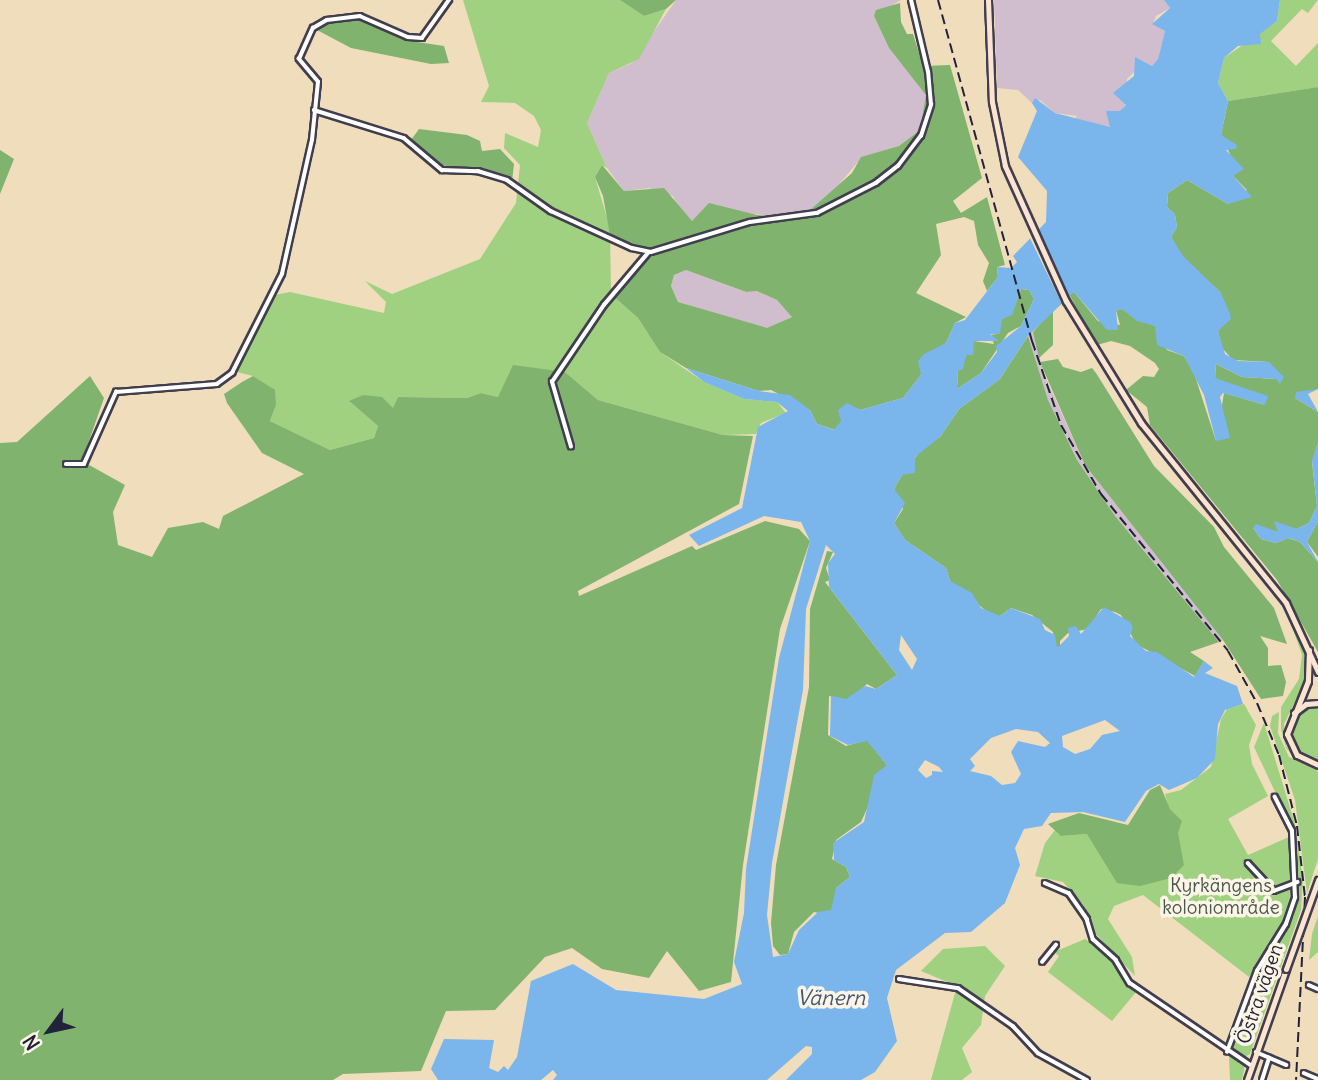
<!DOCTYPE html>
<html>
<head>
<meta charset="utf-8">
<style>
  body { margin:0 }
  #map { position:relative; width:1318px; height:1080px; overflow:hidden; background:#f0ddbc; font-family:Delius,sans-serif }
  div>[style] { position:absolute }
  .industrial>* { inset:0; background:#d0bdcd }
  .green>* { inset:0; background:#9fd180 }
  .forest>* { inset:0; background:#7fb36e }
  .water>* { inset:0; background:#7ab6ec }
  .pier>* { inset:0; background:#f0ddbc; transform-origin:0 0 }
  .roads { filter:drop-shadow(2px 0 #413e4e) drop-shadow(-2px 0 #413e4e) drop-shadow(0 2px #413e4e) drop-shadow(0 -2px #413e4e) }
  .street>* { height:3.5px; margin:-1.75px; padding:0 1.75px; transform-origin:1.75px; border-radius:1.75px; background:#fff }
  .secondary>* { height:5px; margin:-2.5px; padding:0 2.5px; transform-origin:2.5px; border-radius:2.5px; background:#fde4d1 }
  .rail>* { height:2px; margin-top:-1px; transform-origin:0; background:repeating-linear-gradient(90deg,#22223b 0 10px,transparent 0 15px) }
  .bridges { filter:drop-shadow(2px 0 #413e4e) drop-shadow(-2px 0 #413e4e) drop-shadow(0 2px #413e4e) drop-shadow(0 -2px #413e4e) }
  .secondary-bridge>* { height:5px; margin:-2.5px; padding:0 2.5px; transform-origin:2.5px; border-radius:2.5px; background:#fde4d1 }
  span { translate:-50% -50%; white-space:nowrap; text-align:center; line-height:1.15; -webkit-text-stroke:7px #fcf5e5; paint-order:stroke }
  .park-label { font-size:19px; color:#485750 }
  .street-label { font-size:19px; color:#22223b }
  .water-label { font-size:21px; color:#415679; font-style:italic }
  .north { position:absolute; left:14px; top:996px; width:70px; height:70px; -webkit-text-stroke:5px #fcf5e5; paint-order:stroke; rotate:237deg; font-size:19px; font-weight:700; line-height:28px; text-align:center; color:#22223b }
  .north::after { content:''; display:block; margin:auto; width:24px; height:32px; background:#22223b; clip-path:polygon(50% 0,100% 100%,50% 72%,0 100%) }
</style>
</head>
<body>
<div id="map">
  <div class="industrial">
    <i style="clip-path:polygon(676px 0,901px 0,874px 16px,889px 48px,927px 95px,920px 130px,899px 146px,862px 157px,830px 195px,809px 211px,783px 217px,743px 213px,698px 215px,692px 221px,682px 214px,673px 196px,649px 188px,624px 191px,607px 168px,587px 123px,609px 73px,632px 63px)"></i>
    <i style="clip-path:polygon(994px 0,1164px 0,1170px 8px,1156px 16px,1153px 24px,1165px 31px,1158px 59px,1152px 66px,1136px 58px,1137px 69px,1127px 79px,1126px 104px,1110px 127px,1073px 121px,1077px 116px,1055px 113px,1040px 100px,1032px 103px,1018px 90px,997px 88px)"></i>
    <i style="clip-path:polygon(686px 270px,745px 292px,757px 291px,777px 300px,793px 316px,767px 329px,678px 302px,671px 286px,674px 275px)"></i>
    <i style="clip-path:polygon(1033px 332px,1044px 374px,1085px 465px,1191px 598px,1223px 640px,1219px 642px,1115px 516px,1077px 460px,1048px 400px,1028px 336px)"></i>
  </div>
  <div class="green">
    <i style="clip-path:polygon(463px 0,620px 0,644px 16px,666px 9px,639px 59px,609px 73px,587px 123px,607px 168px,602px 165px,595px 177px,610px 228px,611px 294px,638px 318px,660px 352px,704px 382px,744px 399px,777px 402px,786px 413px,761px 423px,756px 434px,723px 435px,598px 400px,565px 372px,498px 397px,481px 393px,467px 398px,398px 397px,393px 409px,363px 395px,350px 402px,378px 426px,374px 438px,330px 450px,270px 421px,276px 405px,253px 376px,237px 372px,275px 295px,290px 292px,384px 313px,386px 302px,365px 281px,392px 294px,480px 259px,516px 203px,520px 165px,504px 148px,505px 133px,538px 147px,541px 130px,534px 116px,515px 103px,481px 102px,489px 86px)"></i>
    <i style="clip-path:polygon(1280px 0,1318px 0,1308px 13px,1302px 9px,1271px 41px,1296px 66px,1318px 43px,1318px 87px,1228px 101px,1218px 83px,1224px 58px,1277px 21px)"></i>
    <i style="clip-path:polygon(1289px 618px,1303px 646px,1307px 658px,1308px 675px,1284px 724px,1286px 746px,1296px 759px,1286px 748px,1281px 729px,1281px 707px,1299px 679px,1302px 655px)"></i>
    <i style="clip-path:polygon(1244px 704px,1256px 725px,1249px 745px,1252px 764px,1268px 796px,1228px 819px,1248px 855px,1289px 837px,1295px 880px,1286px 916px,1249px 977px,1143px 895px,1114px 906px,1108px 919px,1132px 957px,1135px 976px,1095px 933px,1083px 904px,1063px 882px,1035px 876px,1045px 843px,1055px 830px,1062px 836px,1087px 834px,1184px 865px,1165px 794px,1181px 790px,1211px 767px,1221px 719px,1227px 709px)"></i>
    <i style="clip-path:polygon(1314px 704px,1318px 705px,1318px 761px,1296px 750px,1291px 732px,1295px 717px)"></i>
    <i style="clip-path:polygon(1279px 712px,1278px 733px,1289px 757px,1318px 771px,1318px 859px,1307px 893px,1295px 800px,1270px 726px,1272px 716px)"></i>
    <i style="clip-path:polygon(1264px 723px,1295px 824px,1303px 880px,1301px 910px,1250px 1054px,1241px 1059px,1231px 1049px,1240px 1022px,1263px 963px,1298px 900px,1294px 832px,1254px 747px)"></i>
    <i style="clip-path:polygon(1318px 916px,1318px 952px,1309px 960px,1312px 934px)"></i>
    <i style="clip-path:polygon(1085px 939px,1112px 957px,1136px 992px,1112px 1021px,1048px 972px,1059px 956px,1054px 952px)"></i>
    <i style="clip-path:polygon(985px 946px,1005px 966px,985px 996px,981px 1025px,962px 1048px,972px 1072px,962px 1080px,931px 1080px,957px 986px,921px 971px,943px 949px)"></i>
    <i style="clip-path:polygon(1229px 1056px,1245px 1065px,1242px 1080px,1230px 1080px)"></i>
  </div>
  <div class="forest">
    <i style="clip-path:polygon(620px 0,676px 0,666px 9px,644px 16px)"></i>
    <i style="clip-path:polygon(evenodd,900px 3px,901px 22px,907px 34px,913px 34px,923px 66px,950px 65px,982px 178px,953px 201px,961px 213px,987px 197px,1005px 265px,997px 267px,998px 277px,987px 291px,983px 281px,989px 263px,978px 245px,974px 221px,964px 217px,936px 224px,941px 255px,916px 293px,966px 317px,955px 323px,946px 343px,929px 354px,921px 375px,903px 398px,860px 410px,853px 407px,835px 430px,817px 424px,810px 410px,771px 390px,759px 391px,686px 368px,660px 352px,638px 318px,611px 294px,647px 250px,610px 235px,603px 196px,595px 177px,602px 165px,624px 191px,664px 188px,692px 221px,709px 203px,757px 215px,783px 217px,809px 211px,852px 173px,861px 157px,899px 146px,920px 130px,926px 95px,889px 48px,874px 16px,876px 10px,900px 3px,686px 270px,746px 292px,757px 291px,777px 300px,792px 317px,767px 328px,678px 302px,671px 286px,674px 275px,686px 270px)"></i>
    <i style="clip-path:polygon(362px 19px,404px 40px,444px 46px,449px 63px,431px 64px,351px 48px,317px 30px,328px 22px)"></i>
    <i style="clip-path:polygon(1318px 87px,1318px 389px,1295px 398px,1318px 412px,1318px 442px,1312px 462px,1317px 506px,1309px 523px,1297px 529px,1275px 523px,1279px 532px,1253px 528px,1261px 539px,1276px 543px,1288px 538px,1300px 542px,1318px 562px,1318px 652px,1277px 580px,1150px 425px,1147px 407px,1126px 390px,1143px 376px,1154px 377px,1159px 369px,1155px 363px,1130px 346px,1111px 341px,1097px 345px,1069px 294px,1074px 292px,1098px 321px,1120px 325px,1116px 310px,1122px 309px,1155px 326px,1167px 350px,1184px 356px,1194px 373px,1216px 441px,1224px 393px,1265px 405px,1215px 378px,1216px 364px,1242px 377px,1276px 379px,1269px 362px,1233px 360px,1222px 348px,1218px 331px,1221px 293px,1182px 256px,1171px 237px,1177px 227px,1175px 215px,1167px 207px,1168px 193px,1187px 180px,1228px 204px,1247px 190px,1233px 176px,1238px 171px,1221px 135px,1228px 101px)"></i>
    <i style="clip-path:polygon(419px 129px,467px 135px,480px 141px,482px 151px,500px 149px,514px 164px,512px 182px,476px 169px,438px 165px,411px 140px)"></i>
    <i style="clip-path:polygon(0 150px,14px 159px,0 194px)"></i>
    <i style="clip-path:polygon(1021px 289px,1029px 290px,1034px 299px,1021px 326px,1008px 333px,981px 373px,957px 389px,958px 370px,974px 341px,994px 344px,990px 335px,997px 334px,1002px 319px,1012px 314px)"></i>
    <i style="clip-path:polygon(1053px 310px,1053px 345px,1039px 358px,1033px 332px)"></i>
    <i style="clip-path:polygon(1028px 336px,1048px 400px,1077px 460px,1115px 516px,1219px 642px,1190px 652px,1204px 661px,1195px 676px,1136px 644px,1121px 615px,1115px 612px,1101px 609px,1088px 629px,1068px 633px,1060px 641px,1060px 649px,1055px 646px,1053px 632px,1032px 615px,1011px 608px,1000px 616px,991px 615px,950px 581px,946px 568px,905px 540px,894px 523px,903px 509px,894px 489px,902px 475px,924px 446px,940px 437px,959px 409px,1000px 379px)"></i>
    <i style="clip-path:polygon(1058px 359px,1063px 367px,1081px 372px,1092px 368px,1096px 373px,1154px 466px,1214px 527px,1224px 547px,1274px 608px,1287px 644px,1260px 636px,1268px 648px,1268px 666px,1281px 665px,1286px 682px,1283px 696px,1261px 699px,1223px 640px,1085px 465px,1040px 362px)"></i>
    <i style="clip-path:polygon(513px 365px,565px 372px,598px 400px,723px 435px,753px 436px,739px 504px,578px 591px,579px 596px,692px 546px,696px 550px,765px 521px,799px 529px,810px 541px,780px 629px,743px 865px,731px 982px,699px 991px,667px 951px,649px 978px,602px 969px,572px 948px,545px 957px,495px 1010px,446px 1011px,421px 1071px,343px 1074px,333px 1080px,0 1080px,0 443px,17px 442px,90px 376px,104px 398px,82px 461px,125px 485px,113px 512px,118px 545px,152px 557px,168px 528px,203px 522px,219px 529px,223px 516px,304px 474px,262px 453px,227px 403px,224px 394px,242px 382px,253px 376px,275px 390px,276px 405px,270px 421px,330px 450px,374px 438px,378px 426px,349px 401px,363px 395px,382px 397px,393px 408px,398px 397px,467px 398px,481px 393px,498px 397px)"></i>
    <i style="clip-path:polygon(1318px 521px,1318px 557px,1307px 542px)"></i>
    <i style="clip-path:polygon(827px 551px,833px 552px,826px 568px,830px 580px,825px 582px,897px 675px,876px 689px,867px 684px,849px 700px,829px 696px,828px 735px,846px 746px,867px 740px,887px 765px,861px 822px,836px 840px,832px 859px,846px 867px,850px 877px,836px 888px,837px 904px,828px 915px,814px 912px,794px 932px,788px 954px,780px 955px,773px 946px,771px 923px,776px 865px,809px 687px,810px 609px)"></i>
    <i style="clip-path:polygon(1160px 785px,1170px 809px,1182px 821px,1178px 833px,1184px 865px,1171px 878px,1140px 886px,1117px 883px,1087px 834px,1061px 836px,1048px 824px,1079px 813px,1128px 825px,1150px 790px)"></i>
  </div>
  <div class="water">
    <i style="clip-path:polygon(evenodd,1164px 0,1280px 0,1277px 21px,1260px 34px,1261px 44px,1238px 46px,1224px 58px,1218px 83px,1228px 101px,1221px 135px,1237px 145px,1236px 149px,1226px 150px,1244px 169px,1233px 176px,1252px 197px,1228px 204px,1187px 180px,1168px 193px,1167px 207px,1175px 215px,1177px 227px,1171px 237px,1183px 256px,1221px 293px,1230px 314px,1231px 319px,1218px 331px,1225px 354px,1238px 361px,1269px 362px,1284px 377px,1280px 384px,1276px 379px,1242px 377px,1216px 364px,1215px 378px,1268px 396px,1265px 405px,1223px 393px,1220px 397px,1230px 438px,1216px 441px,1204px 395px,1184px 356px,1157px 345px,1155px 326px,1137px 321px,1122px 309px,1116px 311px,1118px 330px,1107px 330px,1074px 292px,1028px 336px,1000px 379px,959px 409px,940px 437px,915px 457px,915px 473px,902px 475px,894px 489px,905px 503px,894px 523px,905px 540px,946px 568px,950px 581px,972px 593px,981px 608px,1000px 616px,1011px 608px,1040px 619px,1045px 630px,1055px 635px,1057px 648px,1069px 636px,1068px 628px,1076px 626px,1081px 634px,1104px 607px,1130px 622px,1133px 628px,1130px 636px,1146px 651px,1157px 652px,1194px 677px,1204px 661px,1213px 668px,1205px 673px,1237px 686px,1243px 704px,1225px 710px,1218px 724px,1215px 759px,1197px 778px,1169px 790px,1159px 784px,1146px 791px,1125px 822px,1083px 812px,1051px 813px,1042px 826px,1024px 829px,1015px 848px,1020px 865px,1005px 903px,971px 932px,945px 933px,896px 970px,887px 998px,897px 1041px,875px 1072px,861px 1080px,786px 1080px,812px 1054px,812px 1047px,806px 1046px,767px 1080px,553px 1080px,557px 1075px,553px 1070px,541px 1080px,438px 1080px,431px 1069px,444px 1039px,494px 1040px,489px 1068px,498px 1072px,504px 1066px,508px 1070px,517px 1057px,531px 981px,573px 964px,616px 990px,704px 999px,742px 984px,734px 962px,744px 913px,746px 869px,779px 658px,810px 541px,801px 522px,764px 516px,699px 546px,689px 535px,742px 508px,758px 427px,788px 411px,777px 402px,744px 399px,704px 382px,686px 368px,759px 391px,790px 395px,810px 410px,817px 424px,834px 430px,841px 421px,838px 410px,847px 403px,860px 410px,903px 398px,921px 375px,918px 361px,924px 354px,946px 343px,955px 323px,965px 320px,998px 277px,997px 267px,1011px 268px,1017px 262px,1013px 256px,1046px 222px,1047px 191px,1018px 157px,1037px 111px,1032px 103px,1035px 98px,1055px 113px,1110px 127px,1106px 111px,1120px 111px,1126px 105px,1113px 93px,1134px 76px,1135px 57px,1152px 66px,1158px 59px,1165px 31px,1152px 24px,1170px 8px,1164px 0,1021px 289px,1029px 290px,1034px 299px,1021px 326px,996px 346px,997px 352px,981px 373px,957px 389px,958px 371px,963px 369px,966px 355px,973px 355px,974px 341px,999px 341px,990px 334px,1000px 334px,1002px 319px,1012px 315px,1021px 289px,1164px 0,826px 545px,835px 554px,828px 563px,829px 587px,897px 675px,876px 689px,865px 686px,846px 699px,831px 696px,830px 736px,848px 745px,867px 741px,887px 765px,874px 775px,864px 822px,833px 843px,834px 860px,846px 867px,850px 877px,836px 888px,831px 910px,818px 912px,799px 930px,788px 954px,773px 957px,767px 915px,772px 863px,803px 690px,806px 609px,826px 545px,1164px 0,901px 635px,917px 659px,912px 670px,899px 650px,901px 635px,1164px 0,1105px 720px,1120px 731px,1102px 735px,1090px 749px,1075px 754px,1063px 747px,1062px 736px,1105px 720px,1164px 0,1016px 729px,1038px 732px,1050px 743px,1045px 747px,1018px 741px,1011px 752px,1021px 774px,1015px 783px,1002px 785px,991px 776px,970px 771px,975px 766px,970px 759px,991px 738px,1016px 729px,1164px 0,925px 760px,939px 767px,943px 772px,932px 771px,932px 775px,926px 778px,918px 770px,925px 760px)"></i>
    <i style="clip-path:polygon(1318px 389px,1308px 394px,1318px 412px,1295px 398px,1296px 392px)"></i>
    <i style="clip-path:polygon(1318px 442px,1318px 521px,1307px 542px,1318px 562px,1300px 542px,1289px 538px,1276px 543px,1261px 539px,1253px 528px,1256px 524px,1278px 532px,1274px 521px,1297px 529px,1309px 523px,1317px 506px,1312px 461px)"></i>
  </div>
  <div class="pier">
    <i style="left:1035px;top:228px;width:79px;height:9px;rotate:64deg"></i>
  </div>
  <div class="roads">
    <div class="street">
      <i style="left:314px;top:110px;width:94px;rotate:17.3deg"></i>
      <i style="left:404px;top:138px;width:50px;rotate:40.1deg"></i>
      <i style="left:442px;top:170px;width:36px;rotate:2deg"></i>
      <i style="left:478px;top:171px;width:30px;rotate:17deg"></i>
      <i style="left:507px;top:180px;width:54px;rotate:35.2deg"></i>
      <i style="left:551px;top:211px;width:89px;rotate:24.6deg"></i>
      <i style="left:632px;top:248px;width:19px;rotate:12deg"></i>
      <i style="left:651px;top:252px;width:103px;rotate:-16.9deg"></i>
      <i style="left:750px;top:222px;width:68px;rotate:-7.7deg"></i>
      <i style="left:817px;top:213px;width:66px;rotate:-27deg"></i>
      <i style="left:876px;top:183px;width:28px;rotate:-38deg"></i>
      <i style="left:898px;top:166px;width:38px;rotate:-53deg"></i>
      <i style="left:921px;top:136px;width:33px;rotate:-72deg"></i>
      <i style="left:931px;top:105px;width:33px;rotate:-95deg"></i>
      <i style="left:928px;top:72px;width:74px;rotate:-103.3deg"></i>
      <i style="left:571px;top:447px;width:68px;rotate:-106.3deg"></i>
      <i style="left:552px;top:382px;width:93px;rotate:-56deg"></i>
      <i style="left:604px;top:305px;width:68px;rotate:-49.8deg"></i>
      <i style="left:66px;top:464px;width:18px"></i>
      <i style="left:84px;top:464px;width:79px;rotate:-66deg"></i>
      <i style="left:116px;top:392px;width:101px;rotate:-4.5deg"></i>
      <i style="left:217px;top:384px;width:19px;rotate:-36deg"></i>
      <i style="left:232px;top:373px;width:111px;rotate:-63.2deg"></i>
      <i style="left:282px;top:274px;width:137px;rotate:-77.4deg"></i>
      <i style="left:312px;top:140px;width:58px;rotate:-84.1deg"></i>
      <i style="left:318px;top:82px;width:30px;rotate:-130deg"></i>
      <i style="left:299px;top:59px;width:34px;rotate:-66deg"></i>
      <i style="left:313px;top:28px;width:16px;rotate:-30deg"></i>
      <i style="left:327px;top:20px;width:33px;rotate:-7deg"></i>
      <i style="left:360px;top:16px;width:52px;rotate:23.6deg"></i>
      <i style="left:408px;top:37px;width:14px;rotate:4deg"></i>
      <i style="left:422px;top:38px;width:47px;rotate:-54.6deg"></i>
      <i style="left:1248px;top:863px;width:38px;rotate:47deg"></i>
      <i style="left:1274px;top:891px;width:25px;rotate:-21deg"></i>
      <i style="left:1045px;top:883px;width:26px;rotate:23deg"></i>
      <i style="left:1069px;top:893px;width:32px;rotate:55deg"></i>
      <i style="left:1087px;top:919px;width:21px;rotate:73deg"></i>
      <i style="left:1093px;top:939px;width:31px;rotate:42deg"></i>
      <i style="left:1116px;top:960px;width:27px;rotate:59deg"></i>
      <i style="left:1130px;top:983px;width:148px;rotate:34.2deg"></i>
      <i style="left:1042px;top:962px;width:22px;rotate:-51deg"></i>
      <i style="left:899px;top:979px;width:60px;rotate:8.7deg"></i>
      <i style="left:958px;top:988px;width:67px;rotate:34.6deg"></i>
      <i style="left:1013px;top:1026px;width:37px;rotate:47deg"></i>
      <i style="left:1038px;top:1053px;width:56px;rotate:28.9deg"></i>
      <i style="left:1309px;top:985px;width:10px;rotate:24deg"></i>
      <i style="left:1227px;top:1052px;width:86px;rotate:-69.7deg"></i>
      <i style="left:1257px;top:971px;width:55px;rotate:-58.3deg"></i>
      <i style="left:1286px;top:924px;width:28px;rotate:-71deg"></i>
      <i style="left:1295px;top:898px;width:67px;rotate:-92.6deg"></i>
      <i style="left:1292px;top:831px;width:38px;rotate:-117deg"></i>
      <i style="left:1256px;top:1052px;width:33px;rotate:23deg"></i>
      <i style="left:1304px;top:1073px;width:15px;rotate:23deg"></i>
      <i style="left:1262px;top:1080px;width:23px;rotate:-72deg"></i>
    </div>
    <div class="secondary">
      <i style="left:988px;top:0;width:102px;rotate:87.8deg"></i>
      <i style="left:992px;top:102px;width:65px;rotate:78.5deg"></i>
      <i style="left:1005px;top:166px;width:148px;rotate:65.7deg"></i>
      <i style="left:1066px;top:301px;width:143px;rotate:58.4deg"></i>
      <i style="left:1141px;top:423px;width:231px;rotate:51.1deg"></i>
      <i style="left:1286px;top:603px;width:76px;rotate:65.1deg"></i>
      <i style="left:1309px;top:650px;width:31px;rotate:92deg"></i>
      <i style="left:1308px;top:681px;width:57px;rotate:111.6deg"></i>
      <i style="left:1287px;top:734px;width:23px;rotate:65deg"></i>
      <i style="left:1297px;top:755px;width:23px;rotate:25deg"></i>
      <i style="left:1294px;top:713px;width:15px;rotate:-37deg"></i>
      <i style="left:1306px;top:704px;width:12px;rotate:-5deg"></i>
      <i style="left:1247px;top:1080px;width:118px;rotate:-70.6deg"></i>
    </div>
  </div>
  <div class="rail">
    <i style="left:938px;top:0;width:354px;rotate:74.6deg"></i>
    <i style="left:1032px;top:341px;width:89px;rotate:71deg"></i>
    <i style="left:1061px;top:425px;width:80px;rotate:59.9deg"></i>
    <i style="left:1101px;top:494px;width:202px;rotate:51deg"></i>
    <i style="left:1228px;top:651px;width:60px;rotate:60.9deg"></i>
    <i style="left:1257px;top:703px;width:56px;rotate:67.1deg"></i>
    <i style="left:1279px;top:755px;width:73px;rotate:75.8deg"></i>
    <i style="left:1297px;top:826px;width:71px;rotate:83.6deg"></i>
    <i style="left:1305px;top:897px;width:183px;rotate:92.8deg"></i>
  </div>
  <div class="bridges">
    <div class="secondary-bridge">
      <i style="left:1286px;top:969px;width:95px;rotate:-70.2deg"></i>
    </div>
  </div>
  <div class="park-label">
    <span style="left:1221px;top:897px">Kyrkängens<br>koloniområde</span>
  </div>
  <div class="street-label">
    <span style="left:1260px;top:994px;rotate:-71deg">Östra vägen</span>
  </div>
  <div class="water-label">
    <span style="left:831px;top:998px">Vänern</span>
  </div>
  <div class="north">N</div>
</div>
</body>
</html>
